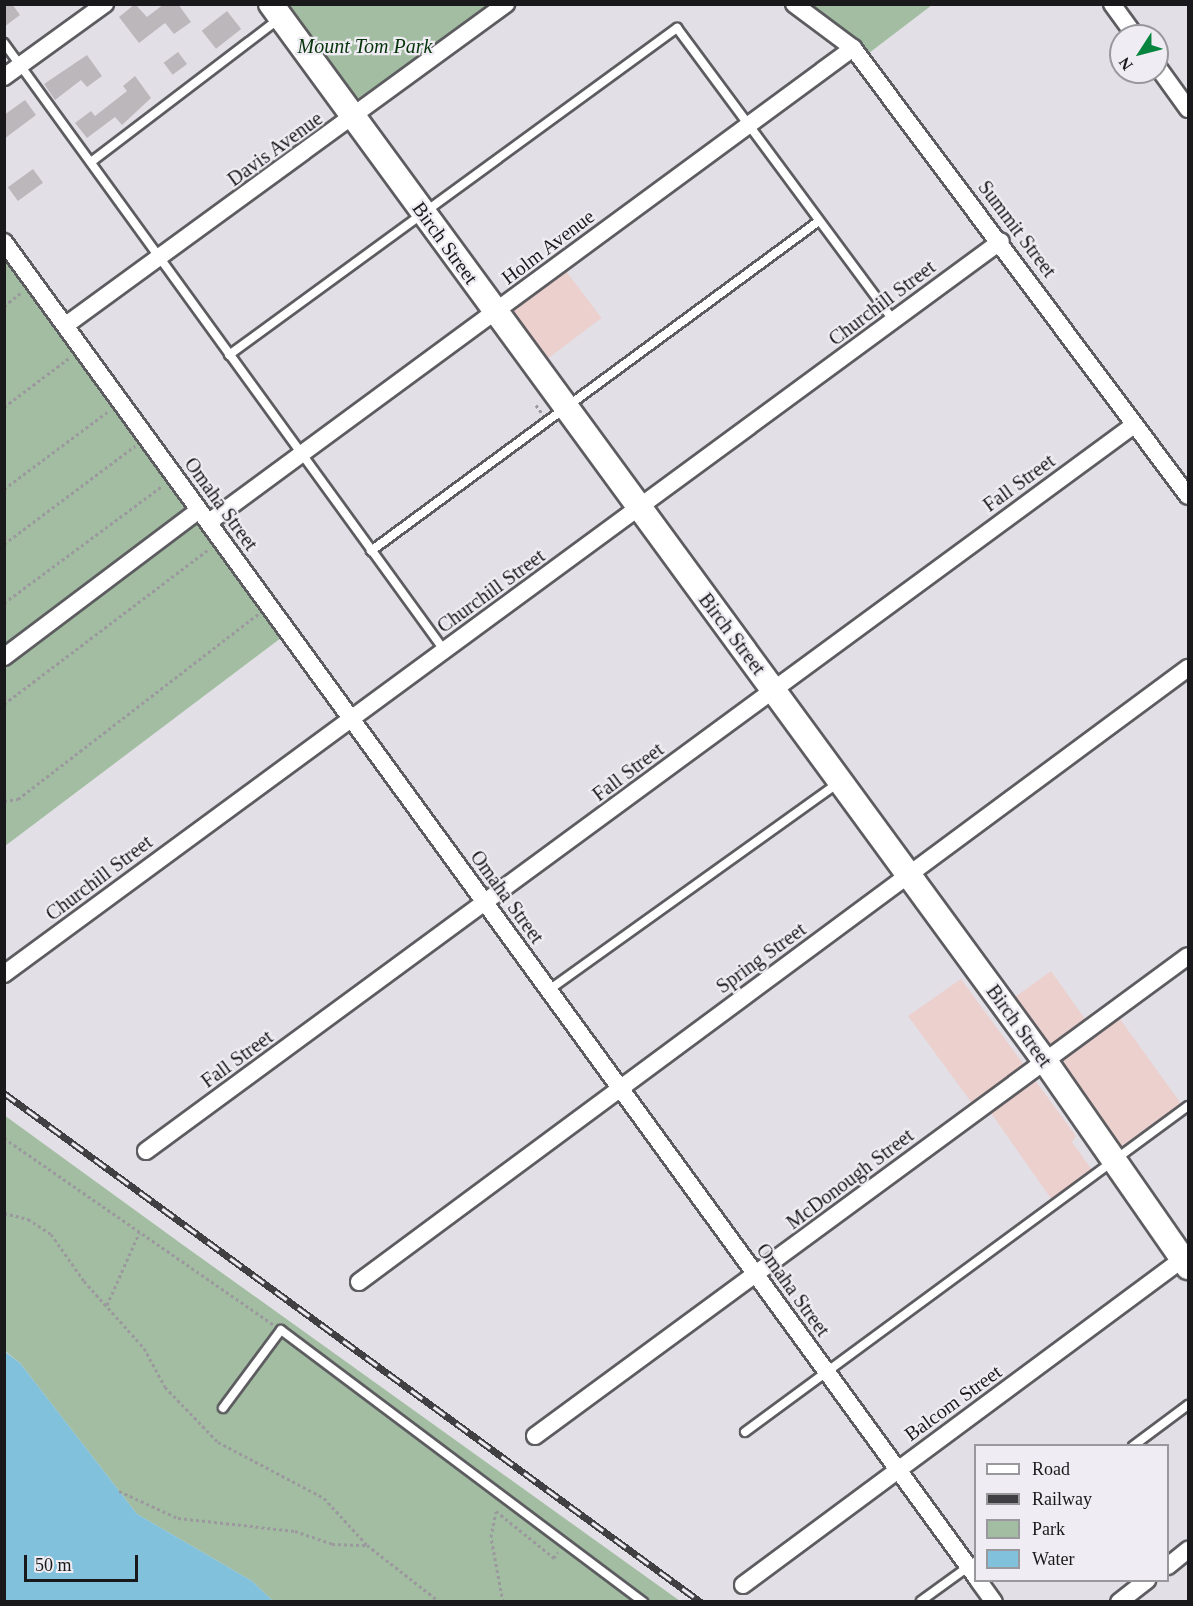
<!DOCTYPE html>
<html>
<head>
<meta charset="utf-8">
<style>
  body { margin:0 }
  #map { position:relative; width:1193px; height:1606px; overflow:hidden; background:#e2e0e6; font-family:"Times New Roman",serif }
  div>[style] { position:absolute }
  .commercial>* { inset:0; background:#ebd0cd; transform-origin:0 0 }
  .green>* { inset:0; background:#a2bda1 }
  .water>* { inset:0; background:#81c1db }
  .building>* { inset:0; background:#bcb7ba; transform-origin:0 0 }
  .path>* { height:3px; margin-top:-1.5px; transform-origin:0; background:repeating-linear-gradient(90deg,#9b999e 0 3px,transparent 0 6px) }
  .roads { filter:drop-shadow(2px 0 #5d5c60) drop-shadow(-2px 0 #5d5c60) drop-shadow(0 2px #5d5c60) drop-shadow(0 -2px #5d5c60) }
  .service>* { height:8px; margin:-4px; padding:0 4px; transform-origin:4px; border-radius:4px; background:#fff }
  .minor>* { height:16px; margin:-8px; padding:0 8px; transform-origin:8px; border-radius:8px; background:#fff }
  .secondary>* { height:24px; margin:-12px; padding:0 12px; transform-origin:12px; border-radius:12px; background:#fff }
  .rail>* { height:7px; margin-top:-3.5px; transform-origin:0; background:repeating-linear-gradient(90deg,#efedf3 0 14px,#404043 0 28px); box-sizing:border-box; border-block:2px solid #404043 }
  span { translate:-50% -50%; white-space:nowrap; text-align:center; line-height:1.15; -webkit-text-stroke:4.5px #efedf3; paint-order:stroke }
  .park-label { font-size:20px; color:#07340b; font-style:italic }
  .street-label { font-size:20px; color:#19191b }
  .frame { position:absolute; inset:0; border:6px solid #19191b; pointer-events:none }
  .legend { position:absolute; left:974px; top:1444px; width:195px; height:138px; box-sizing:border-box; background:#efedf3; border:2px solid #99989d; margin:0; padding:8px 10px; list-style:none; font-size:18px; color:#19191b }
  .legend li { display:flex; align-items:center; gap:12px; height:30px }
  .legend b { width:30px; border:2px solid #99989d }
  .north { position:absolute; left:1109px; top:24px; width:60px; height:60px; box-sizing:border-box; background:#efedf3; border:2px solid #99989d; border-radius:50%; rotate:234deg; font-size:16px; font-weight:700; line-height:24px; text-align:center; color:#19191b }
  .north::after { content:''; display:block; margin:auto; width:21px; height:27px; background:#07843e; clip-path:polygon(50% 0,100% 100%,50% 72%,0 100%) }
  .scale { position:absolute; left:24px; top:1555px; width:114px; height:27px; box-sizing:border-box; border:3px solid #19191b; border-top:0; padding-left:8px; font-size:18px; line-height:21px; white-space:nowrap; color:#19191b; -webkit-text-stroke:4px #efedf3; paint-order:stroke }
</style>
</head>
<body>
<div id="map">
  <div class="commercial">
    <i style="left:566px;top:271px;width:59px;height:70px;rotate:53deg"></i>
    <i style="clip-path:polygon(1051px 971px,1097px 1036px,1120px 1019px,1182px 1105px,1117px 1151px,1008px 1002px)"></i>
    <i style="clip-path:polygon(961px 979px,1076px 1136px,1072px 1142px,1092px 1170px,1052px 1200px,979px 1096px,971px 1102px,908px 1016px)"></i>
  </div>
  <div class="green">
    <i style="clip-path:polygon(283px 5px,493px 5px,359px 98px,351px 95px)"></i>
    <i style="clip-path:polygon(811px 5px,932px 5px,869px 53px)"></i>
    <i style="clip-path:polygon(4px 260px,281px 638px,5px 846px,4px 846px)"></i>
    <i style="clip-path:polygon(4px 1115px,183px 1245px,680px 1601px,273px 1601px,252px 1581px,137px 1514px,20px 1363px,5px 1351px)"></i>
  </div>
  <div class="water">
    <i style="clip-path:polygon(4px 1351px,20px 1363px,137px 1514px,252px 1581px,273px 1601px,5px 1601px)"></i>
  </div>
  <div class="building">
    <i style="clip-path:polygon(4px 4px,12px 4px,20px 15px,4px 27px)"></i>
    <i style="clip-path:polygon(135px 4px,147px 17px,164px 4px,178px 4px,191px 22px,174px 34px,165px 23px,139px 43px,119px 17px)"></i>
    <i style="left:227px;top:11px;width:23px;height:32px;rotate:52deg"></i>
    <i style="left:178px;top:52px;width:15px;height:18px;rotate:53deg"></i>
    <i style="clip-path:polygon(87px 55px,102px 76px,87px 87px,81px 80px,55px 100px,44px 84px)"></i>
    <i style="clip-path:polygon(135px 76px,151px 98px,122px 125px,115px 117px,87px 138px,75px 123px,91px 111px,95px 116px,127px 91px,123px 86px)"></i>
    <i style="clip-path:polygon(25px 100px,36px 115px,4px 139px,4px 115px)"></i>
    <i style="left:33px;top:169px;width:17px;height:31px;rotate:54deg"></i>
  </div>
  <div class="path">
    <i style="left:4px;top:306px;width:23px;rotate:-38deg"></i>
    <i style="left:536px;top:405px;width:9px;rotate:54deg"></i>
    <i style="left:4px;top:407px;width:81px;rotate:-37deg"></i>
    <i style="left:4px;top:489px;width:132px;rotate:-36.7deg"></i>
    <i style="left:4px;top:544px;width:164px;rotate:-36.8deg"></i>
    <i style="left:4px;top:603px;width:197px;rotate:-36.5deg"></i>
    <i style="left:4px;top:704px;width:257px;rotate:-37.1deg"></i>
    <i style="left:4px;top:801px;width:14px;rotate:-8deg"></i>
    <i style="left:18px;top:799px;width:303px;rotate:-37.6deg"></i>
    <i style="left:4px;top:1138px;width:327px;rotate:34.7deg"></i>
    <i style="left:4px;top:1213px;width:25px;rotate:14deg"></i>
    <i style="left:28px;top:1219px;width:27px;rotate:33deg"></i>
    <i style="left:51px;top:1234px;width:57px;rotate:54.9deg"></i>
    <i style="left:84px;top:1281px;width:90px;rotate:48.2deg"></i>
    <i style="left:144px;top:1348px;width:44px;rotate:61.7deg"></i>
    <i style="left:165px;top:1387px;width:76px;rotate:46.1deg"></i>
    <i style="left:218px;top:1442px;width:120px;rotate:27.8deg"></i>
    <i style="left:324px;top:1498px;width:64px;rotate:47.5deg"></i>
    <i style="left:367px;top:1545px;width:93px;rotate:38deg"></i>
    <i style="left:107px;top:1305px;width:79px;rotate:-66deg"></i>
    <i style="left:119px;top:1491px;width:65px;rotate:24.6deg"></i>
    <i style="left:178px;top:1518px;width:118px;rotate:6.3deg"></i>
    <i style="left:295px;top:1531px;width:39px;rotate:19deg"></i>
    <i style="left:332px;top:1544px;width:35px;rotate:2deg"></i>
    <i style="left:503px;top:1602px;width:66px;rotate:-100.5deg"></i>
    <i style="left:491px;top:1537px;width:26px;rotate:-79deg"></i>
    <i style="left:496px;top:1511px;width:75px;rotate:39deg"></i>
    <i style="left:554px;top:1558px;width:7px;rotate:-56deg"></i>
  </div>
  <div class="roads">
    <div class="service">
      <i style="left:4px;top:43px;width:750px;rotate:54.06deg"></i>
      <i style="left:91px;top:162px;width:236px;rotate:-37.3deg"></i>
      <i style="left:229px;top:355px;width:555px;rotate:-36.13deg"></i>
      <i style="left:677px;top:28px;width:365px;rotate:53.5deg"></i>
      <i style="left:371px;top:551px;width:556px;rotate:-36.38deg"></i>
      <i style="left:549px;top:990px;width:358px;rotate:-35.6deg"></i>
      <i style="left:223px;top:1408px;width:97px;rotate:-53.4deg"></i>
      <i style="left:281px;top:1330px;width:453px;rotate:36.9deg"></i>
      <i style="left:745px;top:1432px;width:550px;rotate:-36.35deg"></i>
      <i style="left:1133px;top:1446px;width:69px;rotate:-36.7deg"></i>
      <i style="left:921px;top:1601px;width:68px;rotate:-36deg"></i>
    </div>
    <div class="minor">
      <i style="left:794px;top:4px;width:74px;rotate:36.7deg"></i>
      <i style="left:853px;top:48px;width:559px;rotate:53.21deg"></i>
      <i style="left:1112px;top:4px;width:39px;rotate:54deg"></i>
      <i style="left:1157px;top:66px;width:53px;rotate:54.2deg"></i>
      <i style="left:4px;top:77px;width:125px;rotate:-35.9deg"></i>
      <i style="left:4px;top:242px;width:1651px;rotate:53.94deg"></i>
      <i style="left:66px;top:325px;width:545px;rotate:-36.11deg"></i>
      <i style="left:209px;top:522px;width:800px;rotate:-36.35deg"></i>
      <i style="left:4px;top:657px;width:244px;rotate:-37deg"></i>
      <i style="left:4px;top:974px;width:1237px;rotate:-36.32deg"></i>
      <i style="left:146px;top:1151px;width:1226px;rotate:-36.31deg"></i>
      <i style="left:359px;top:1282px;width:1032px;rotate:-36.53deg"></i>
      <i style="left:535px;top:1436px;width:810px;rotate:-36.32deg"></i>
      <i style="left:1168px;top:1566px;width:26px;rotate:-39deg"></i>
      <i style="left:978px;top:1580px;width:27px;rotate:54deg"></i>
      <i style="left:743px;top:1585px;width:554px;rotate:-36.56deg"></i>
      <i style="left:1119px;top:1602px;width:36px;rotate:-38deg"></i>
    </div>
    <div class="secondary">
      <i style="left:271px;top:4px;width:1310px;rotate:53.79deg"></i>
      <i style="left:1045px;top:1061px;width:251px;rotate:55.2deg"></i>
    </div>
  </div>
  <div class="rail">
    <i style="left:4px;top:1093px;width:863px;rotate:36.14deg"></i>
  </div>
  <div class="park-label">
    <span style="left:365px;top:46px">Mount Tom Park</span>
  </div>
  <div class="street-label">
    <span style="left:275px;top:149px;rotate:-36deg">Davis Avenue</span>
    <span style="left:1017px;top:229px;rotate:53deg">Summit Street</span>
    <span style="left:445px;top:243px;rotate:54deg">Birch Street</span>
    <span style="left:548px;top:247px;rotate:-37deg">Holm Avenue</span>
    <span style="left:882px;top:303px;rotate:-37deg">Churchill Street</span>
    <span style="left:1019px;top:483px;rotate:-36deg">Fall Street</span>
    <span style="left:221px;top:504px;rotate:54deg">Omaha Street</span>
    <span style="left:491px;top:591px;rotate:-36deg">Churchill Street</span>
    <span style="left:732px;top:634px;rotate:53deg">Birch Street</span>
    <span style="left:628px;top:772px;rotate:-37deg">Fall Street</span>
    <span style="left:99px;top:878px;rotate:-37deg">Churchill Street</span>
    <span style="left:507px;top:897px;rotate:54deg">Omaha Street</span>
    <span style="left:761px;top:958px;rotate:-36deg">Spring Street</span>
    <span style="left:1019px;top:1026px;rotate:54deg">Birch Street</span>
    <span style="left:237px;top:1059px;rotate:-36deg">Fall Street</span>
    <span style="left:850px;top:1179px;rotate:-37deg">McDonough Street</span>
    <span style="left:793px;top:1290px;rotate:54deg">Omaha Street</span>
    <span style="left:953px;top:1403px;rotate:-36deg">Balcom Street</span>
  </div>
  <div class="frame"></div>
  <ul class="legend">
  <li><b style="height:8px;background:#fff"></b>Road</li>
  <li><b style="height:8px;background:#404043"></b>Railway</li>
  <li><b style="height:16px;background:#a2bda1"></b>Park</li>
  <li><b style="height:16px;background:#81c1db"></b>Water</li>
  </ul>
  <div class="north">N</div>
  <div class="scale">50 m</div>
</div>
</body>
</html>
